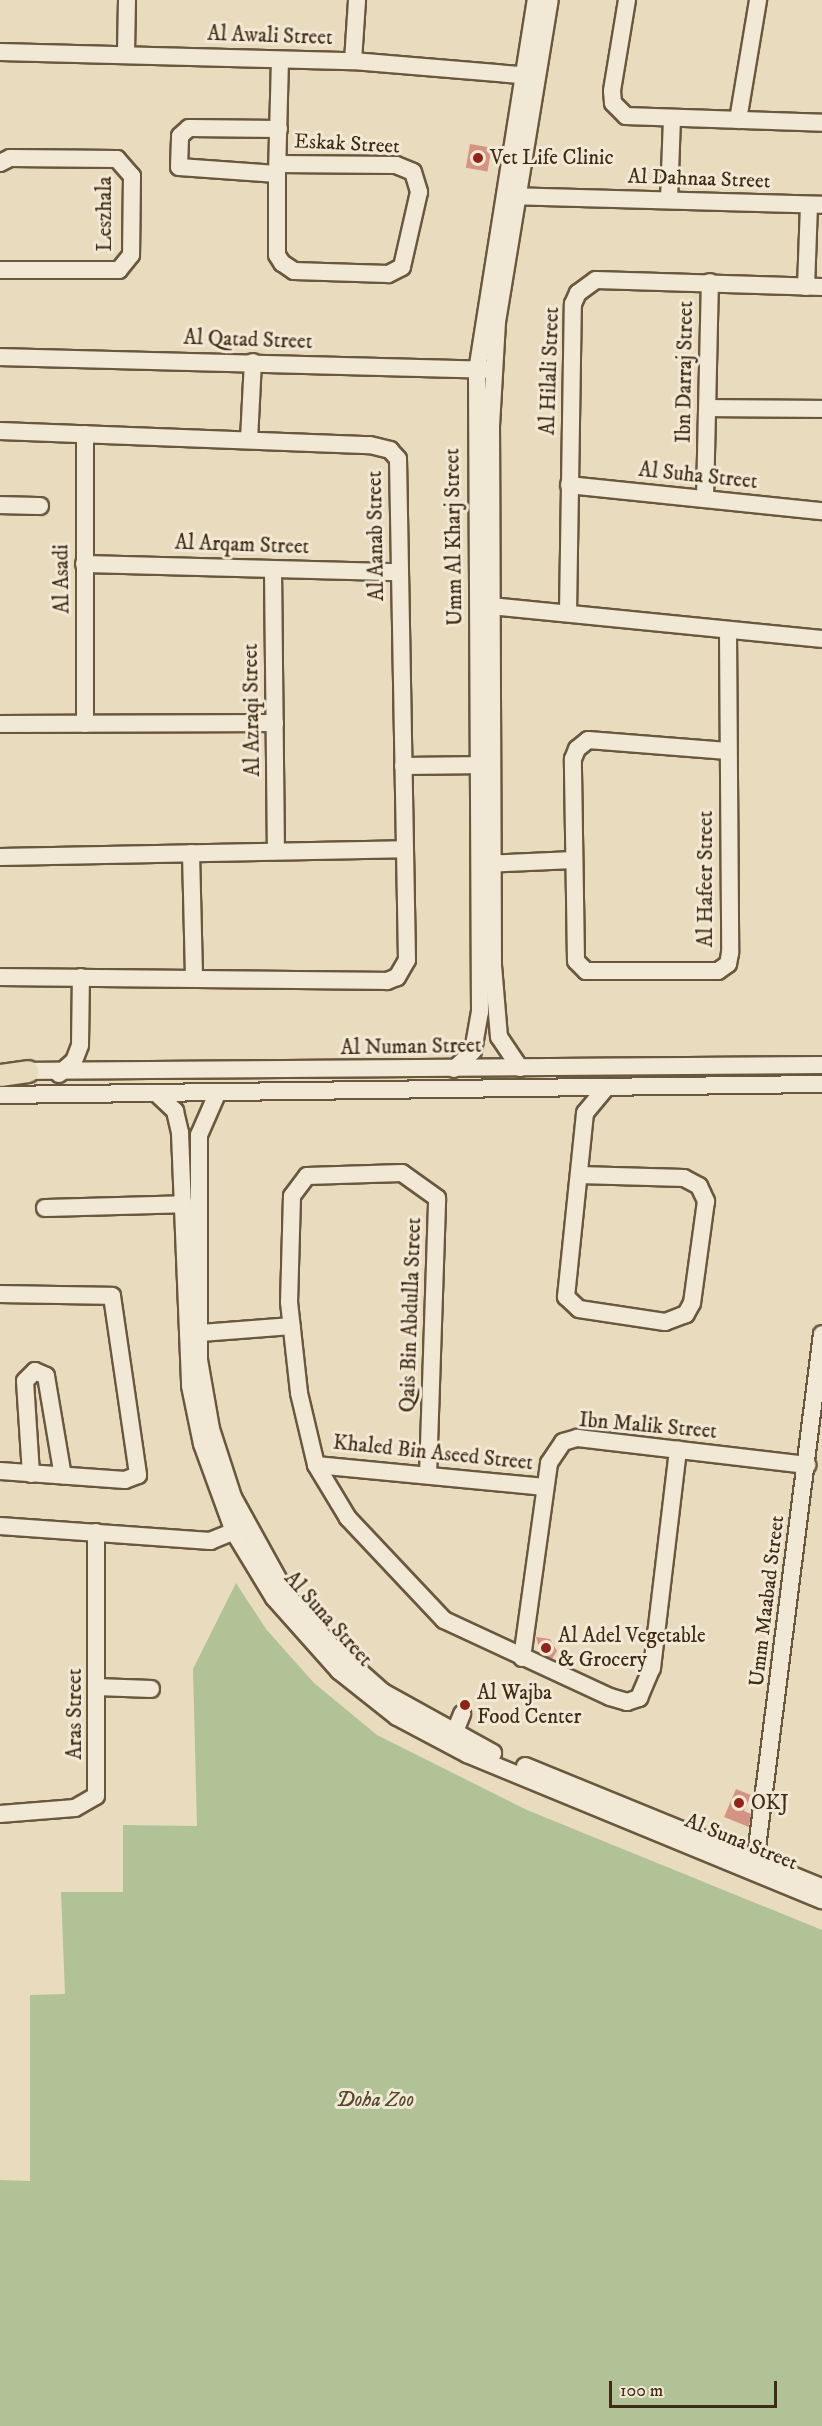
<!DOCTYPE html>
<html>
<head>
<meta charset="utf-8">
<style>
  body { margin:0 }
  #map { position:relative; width:822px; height:2426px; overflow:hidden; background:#e9dcbe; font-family:"IM FELL DW Pica",serif }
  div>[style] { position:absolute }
  .green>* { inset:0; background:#b0c296 }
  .building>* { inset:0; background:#d59383; transform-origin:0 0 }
  .roads { filter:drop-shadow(2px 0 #6a583e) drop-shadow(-2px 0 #6a583e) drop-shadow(0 2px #6a583e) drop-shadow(0 -2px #6a583e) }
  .minor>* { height:16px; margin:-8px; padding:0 8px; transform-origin:8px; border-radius:8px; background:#f1e8d5 }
  .major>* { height:21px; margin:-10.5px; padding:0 10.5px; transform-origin:10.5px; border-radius:10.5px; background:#e9dcbe }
  .dots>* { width:16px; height:16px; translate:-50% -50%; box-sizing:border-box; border:3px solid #f1e8d5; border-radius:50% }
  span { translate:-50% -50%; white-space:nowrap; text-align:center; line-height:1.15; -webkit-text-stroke:6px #f1e8d5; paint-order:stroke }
  .street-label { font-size:21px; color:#402c14 }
  .poi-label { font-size:21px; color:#402c14 }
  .left { translate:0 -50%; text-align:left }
  .park-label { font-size:21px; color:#564a2e; font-style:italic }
  .scale { position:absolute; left:609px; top:2381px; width:168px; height:27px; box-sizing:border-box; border:3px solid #402c14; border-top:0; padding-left:8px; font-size:18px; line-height:21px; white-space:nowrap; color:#402c14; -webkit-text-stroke:4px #f1e8d5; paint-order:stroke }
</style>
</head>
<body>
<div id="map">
  <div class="green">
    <i style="clip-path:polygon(236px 1583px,266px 1629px,314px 1683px,377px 1735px,527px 1810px,822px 1930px,822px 2426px,0 2426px,0 2180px,30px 2181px,30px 1995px,65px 1994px,61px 1892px,123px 1892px,123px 1825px,197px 1826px,193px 1669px)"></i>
  </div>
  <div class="building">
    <i style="left:470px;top:144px;width:22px;height:24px;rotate:10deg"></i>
    <i style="clip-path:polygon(536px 1637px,550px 1639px,557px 1651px,552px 1659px,541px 1653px)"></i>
    <i style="clip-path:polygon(736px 1789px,751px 1795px,744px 1811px,751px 1814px,749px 1827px,724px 1817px)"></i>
  </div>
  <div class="roads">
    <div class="minor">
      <i style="left:627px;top:0;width:92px;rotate:99.4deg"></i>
      <i style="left:612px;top:91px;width:12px;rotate:85deg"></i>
      <i style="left:613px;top:103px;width:18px;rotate:45deg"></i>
      <i style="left:626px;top:116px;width:196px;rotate:2deg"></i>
      <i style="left:0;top:52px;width:353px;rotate:1.5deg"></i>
      <i style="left:353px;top:61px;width:180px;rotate:4.8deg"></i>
      <i style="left:126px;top:52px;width:52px;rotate:-88.9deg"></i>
      <i style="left:353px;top:61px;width:61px;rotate:-86.2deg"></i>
      <i style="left:738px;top:120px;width:122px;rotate:-80.5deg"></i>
      <i style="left:0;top:163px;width:11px;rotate:-27deg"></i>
      <i style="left:10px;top:158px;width:107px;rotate:0.5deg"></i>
      <i style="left:117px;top:159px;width:23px;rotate:49deg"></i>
      <i style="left:132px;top:176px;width:79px;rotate:90.7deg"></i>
      <i style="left:131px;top:255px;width:19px;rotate:129deg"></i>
      <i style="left:119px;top:270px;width:119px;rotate:180deg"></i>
      <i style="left:278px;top:164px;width:118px;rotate:0.5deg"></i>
      <i style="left:396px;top:165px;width:18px;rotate:22deg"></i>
      <i style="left:413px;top:172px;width:21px;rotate:73deg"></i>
      <i style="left:419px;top:192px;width:77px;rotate:102.8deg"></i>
      <i style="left:402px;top:267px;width:16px;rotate:153deg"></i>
      <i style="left:388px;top:274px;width:94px;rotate:-178.2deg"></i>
      <i style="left:294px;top:271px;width:14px;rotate:-146deg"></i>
      <i style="left:282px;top:263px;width:9px;rotate:-122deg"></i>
      <i style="left:277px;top:255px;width:81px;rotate:-90deg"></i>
      <i style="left:277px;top:174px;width:114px;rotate:-88.5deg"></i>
      <i style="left:277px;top:174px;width:98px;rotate:-175.9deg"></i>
      <i style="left:179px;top:167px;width:31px;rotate:-88deg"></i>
      <i style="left:180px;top:136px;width:12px;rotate:-42deg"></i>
      <i style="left:189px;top:128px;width:90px;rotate:0.6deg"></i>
      <i style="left:506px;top:196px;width:316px;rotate:1.6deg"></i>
      <i style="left:669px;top:200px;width:80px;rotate:-87.9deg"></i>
      <i style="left:806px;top:287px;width:82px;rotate:-87.9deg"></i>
      <i style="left:0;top:357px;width:488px;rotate:1.5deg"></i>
      <i style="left:708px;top:408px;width:114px;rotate:0.5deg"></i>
      <i style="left:0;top:431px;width:370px;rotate:2.2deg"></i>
      <i style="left:370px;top:445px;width:21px;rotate:14deg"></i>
      <i style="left:390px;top:450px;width:12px;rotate:48deg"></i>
      <i style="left:398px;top:459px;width:501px;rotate:88.97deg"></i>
      <i style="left:407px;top:960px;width:20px;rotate:120deg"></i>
      <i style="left:397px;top:977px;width:11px;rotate:158deg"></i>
      <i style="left:387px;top:981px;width:387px;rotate:-179.4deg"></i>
      <i style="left:85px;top:434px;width:290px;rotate:90deg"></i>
      <i style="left:249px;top:440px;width:78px;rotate:-87.1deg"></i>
      <i style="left:569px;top:485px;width:254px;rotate:5.9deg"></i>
      <i style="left:705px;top:499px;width:217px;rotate:-88.7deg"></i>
      <i style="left:0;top:505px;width:40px;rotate:1.4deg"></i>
      <i style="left:84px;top:564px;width:315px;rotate:1.5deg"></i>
      <i style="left:273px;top:569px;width:282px;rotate:89.4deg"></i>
      <i style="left:481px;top:605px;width:343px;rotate:5.7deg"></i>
      <i style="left:568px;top:613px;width:309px;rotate:-89.1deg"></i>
      <i style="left:573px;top:304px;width:12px;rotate:-66deg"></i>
      <i style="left:578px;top:293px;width:22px;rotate:-36deg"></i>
      <i style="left:596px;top:280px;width:226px;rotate:1.8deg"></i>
      <i style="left:728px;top:632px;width:321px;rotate:89.6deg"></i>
      <i style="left:730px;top:953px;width:11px;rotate:100deg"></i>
      <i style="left:728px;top:964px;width:12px;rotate:145deg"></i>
      <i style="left:718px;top:971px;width:132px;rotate:180deg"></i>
      <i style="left:586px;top:971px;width:14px;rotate:-135deg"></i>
      <i style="left:576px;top:961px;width:202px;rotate:-90.9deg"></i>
      <i style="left:573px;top:759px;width:11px;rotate:-68deg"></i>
      <i style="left:577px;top:749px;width:14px;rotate:-39deg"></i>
      <i style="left:588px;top:740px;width:140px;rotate:4.5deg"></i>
      <i style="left:0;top:724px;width:275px;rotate:-0.2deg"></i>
      <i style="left:403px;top:766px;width:85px;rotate:-0.7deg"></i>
      <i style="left:191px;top:853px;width:123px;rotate:88.6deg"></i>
      <i style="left:0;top:857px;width:404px;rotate:-1.1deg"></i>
      <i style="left:483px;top:864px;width:91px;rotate:-2.5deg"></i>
      <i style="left:520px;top:1068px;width:37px;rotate:-124deg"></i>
      <i style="left:499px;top:1037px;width:71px;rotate:-94.8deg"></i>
      <i style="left:493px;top:966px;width:540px;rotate:-90.21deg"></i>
      <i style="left:491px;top:426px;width:104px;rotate:-86.7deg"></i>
      <i style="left:497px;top:322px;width:326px;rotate:-80.7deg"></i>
      <i style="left:454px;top:1069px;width:26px;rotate:-43deg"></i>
      <i style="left:473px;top:1051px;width:40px;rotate:-80deg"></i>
      <i style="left:480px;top:1012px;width:641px;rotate:-90.27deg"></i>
      <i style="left:477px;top:371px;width:376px;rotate:-81deg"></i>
      <i style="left:16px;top:1071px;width:806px;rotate:-0.43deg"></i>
      <i style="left:59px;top:1074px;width:20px;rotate:-41deg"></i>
      <i style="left:74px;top:1061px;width:17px;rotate:-69deg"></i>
      <i style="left:80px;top:1045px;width:68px;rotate:-89.2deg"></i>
      <i style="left:157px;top:1094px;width:25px;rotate:43deg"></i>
      <i style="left:175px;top:1111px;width:23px;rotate:77deg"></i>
      <i style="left:180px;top:1133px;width:253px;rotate:87.7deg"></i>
      <i style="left:190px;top:1386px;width:59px;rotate:78.3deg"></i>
      <i style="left:202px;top:1444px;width:94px;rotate:70deg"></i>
      <i style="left:234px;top:1532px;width:77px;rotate:58.8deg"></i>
      <i style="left:274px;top:1598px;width:98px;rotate:48.3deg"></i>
      <i style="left:339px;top:1671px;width:74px;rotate:38.4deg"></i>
      <i style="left:397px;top:1717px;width:79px;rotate:27.9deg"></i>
      <i style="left:467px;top:1754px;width:384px;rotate:22.4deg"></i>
      <i style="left:217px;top:1094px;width:45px;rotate:113.7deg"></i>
      <i style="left:199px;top:1135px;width:225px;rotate:90deg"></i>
      <i style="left:199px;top:1360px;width:70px;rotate:80.1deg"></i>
      <i style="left:211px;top:1429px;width:71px;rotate:72.1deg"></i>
      <i style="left:233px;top:1497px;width:112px;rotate:61.1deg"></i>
      <i style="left:287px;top:1595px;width:67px;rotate:49.2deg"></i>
      <i style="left:331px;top:1646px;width:69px;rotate:41.5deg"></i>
      <i style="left:383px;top:1692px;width:126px;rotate:29deg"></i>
      <i style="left:0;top:1095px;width:822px;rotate:-0.77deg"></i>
      <i style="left:579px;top:1175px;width:105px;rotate:1.6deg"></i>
      <i style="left:684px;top:1178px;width:17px;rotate:28deg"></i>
      <i style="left:699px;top:1186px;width:17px;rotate:65deg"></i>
      <i style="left:706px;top:1201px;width:103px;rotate:97.8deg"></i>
      <i style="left:692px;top:1303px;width:13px;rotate:119deg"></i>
      <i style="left:686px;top:1314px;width:22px;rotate:159deg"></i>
      <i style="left:665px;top:1322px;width:87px;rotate:-171.4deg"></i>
      <i style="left:579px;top:1309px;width:18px;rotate:-137deg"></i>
      <i style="left:566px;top:1297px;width:185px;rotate:-84.1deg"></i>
      <i style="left:585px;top:1113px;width:34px;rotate:-50deg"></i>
      <i style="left:45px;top:1208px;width:139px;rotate:-1.6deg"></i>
      <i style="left:0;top:1294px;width:112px;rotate:1deg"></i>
      <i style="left:112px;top:1296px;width:181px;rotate:81.7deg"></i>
      <i style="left:138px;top:1475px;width:14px;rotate:159deg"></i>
      <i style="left:125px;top:1480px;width:125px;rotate:-175.9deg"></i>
      <i style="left:188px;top:1334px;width:104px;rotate:-4.4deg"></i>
      <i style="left:316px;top:1465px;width:230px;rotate:5.5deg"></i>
      <i style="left:31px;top:1474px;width:93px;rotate:-93.7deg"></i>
      <i style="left:25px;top:1381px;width:14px;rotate:-45deg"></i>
      <i style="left:35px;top:1371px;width:12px;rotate:24deg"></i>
      <i style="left:46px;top:1376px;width:101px;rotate:80.4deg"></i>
      <i style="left:428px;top:1475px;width:277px;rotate:-88.1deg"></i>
      <i style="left:437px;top:1198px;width:43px;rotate:-144.5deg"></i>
      <i style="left:402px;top:1173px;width:95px;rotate:178.2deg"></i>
      <i style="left:307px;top:1176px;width:25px;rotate:127deg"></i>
      <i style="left:292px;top:1196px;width:106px;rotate:91.6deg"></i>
      <i style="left:289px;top:1302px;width:92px;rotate:83.7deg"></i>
      <i style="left:299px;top:1393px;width:74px;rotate:76.7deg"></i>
      <i style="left:316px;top:1465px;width:62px;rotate:58.9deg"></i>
      <i style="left:348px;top:1518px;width:140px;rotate:46.7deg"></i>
      <i style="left:444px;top:1620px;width:183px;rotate:24.9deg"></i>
      <i style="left:610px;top:1697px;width:18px;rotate:16deg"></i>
      <i style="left:627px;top:1702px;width:13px;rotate:-18deg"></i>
      <i style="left:639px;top:1698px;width:33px;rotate:-67deg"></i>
      <i style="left:652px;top:1668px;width:220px;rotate:-83.2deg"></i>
      <i style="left:0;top:1526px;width:211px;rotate:4.1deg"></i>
      <i style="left:210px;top:1541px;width:37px;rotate:-22deg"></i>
      <i style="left:522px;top:1658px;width:197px;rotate:-82.1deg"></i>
      <i style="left:549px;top:1463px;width:25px;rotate:-56deg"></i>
      <i style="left:563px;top:1442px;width:15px;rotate:-16deg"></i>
      <i style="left:577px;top:1438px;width:232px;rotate:6.7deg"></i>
      <i style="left:97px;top:1687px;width:54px;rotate:2.1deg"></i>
      <i style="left:454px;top:1734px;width:22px;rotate:-68deg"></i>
      <i style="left:525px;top:1766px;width:321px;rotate:22.2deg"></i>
      <i style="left:0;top:1814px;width:75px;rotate:-4.6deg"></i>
      <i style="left:75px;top:1808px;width:24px;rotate:-30deg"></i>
      <i style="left:96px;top:1796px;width:264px;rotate:-90deg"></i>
      <i style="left:754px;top:1871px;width:541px;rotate:-82.78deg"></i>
    </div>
    <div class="major">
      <i style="left:0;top:1075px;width:28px;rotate:-8deg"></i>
    </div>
  </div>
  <div class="dots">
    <i style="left:478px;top:158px;background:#8f2418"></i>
    <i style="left:546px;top:1648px;background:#8f2418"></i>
    <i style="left:465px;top:1705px;background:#8f2418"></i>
    <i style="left:739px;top:1803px;background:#8f2418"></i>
  </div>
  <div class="street-label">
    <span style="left:270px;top:36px;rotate:2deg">Al Awali Street</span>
    <span style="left:347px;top:144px;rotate:3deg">Eskak Street</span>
    <span style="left:699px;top:179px;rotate:2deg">Al Dahnaa Street</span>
    <span style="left:105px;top:214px;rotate:-90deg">Leszhala</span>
    <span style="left:248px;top:340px;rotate:2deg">Al Qatad Street</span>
    <span style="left:550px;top:371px;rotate:-88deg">Al Hilali Street</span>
    <span style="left:685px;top:372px;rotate:-89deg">Ibn Darraj Street</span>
    <span style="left:698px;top:476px;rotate:6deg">Al Suha Street</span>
    <span style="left:376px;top:536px;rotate:-91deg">Al Aanab Street</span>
    <span style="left:454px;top:537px;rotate:-91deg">Umm Al Kharj Street</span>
    <span style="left:242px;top:545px;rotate:2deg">Al Arqam Street</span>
    <span style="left:62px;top:579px;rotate:-91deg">Al Asadi</span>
    <span style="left:252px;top:710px;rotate:-91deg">Al Azraqi Street</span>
    <span style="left:706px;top:879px;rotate:-90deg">Al Hafeer Street</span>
    <span style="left:411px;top:1047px;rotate:-1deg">Al Numan Street</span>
    <span style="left:411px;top:1315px;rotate:-88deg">Qais Bin Abdulla Street</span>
    <span style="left:648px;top:1426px;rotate:5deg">Ibn Malik Street</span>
    <span style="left:433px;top:1453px;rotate:6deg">Khaled Bin Aseed Street</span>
    <span style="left:767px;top:1601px;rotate:-83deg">Umm Maabad Street</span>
    <span style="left:328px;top:1619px;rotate:48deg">Al Suna Street</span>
    <span style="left:75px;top:1714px;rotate:-90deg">Aras Street</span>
    <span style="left:741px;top:1842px;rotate:22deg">Al Suna Street</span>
  </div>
  <div class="poi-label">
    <span class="left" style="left:490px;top:158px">Vet Life Clinic</span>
    <span class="left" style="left:558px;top:1648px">Al Adel Vegetable<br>&amp; Grocery</span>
    <span class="left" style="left:477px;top:1705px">Al Wajba<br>Food Center</span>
    <span class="left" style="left:751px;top:1803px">OKJ</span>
  </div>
  <div class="park-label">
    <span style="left:375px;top:2100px">Doha Zoo</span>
  </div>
  <div class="scale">100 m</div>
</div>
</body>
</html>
